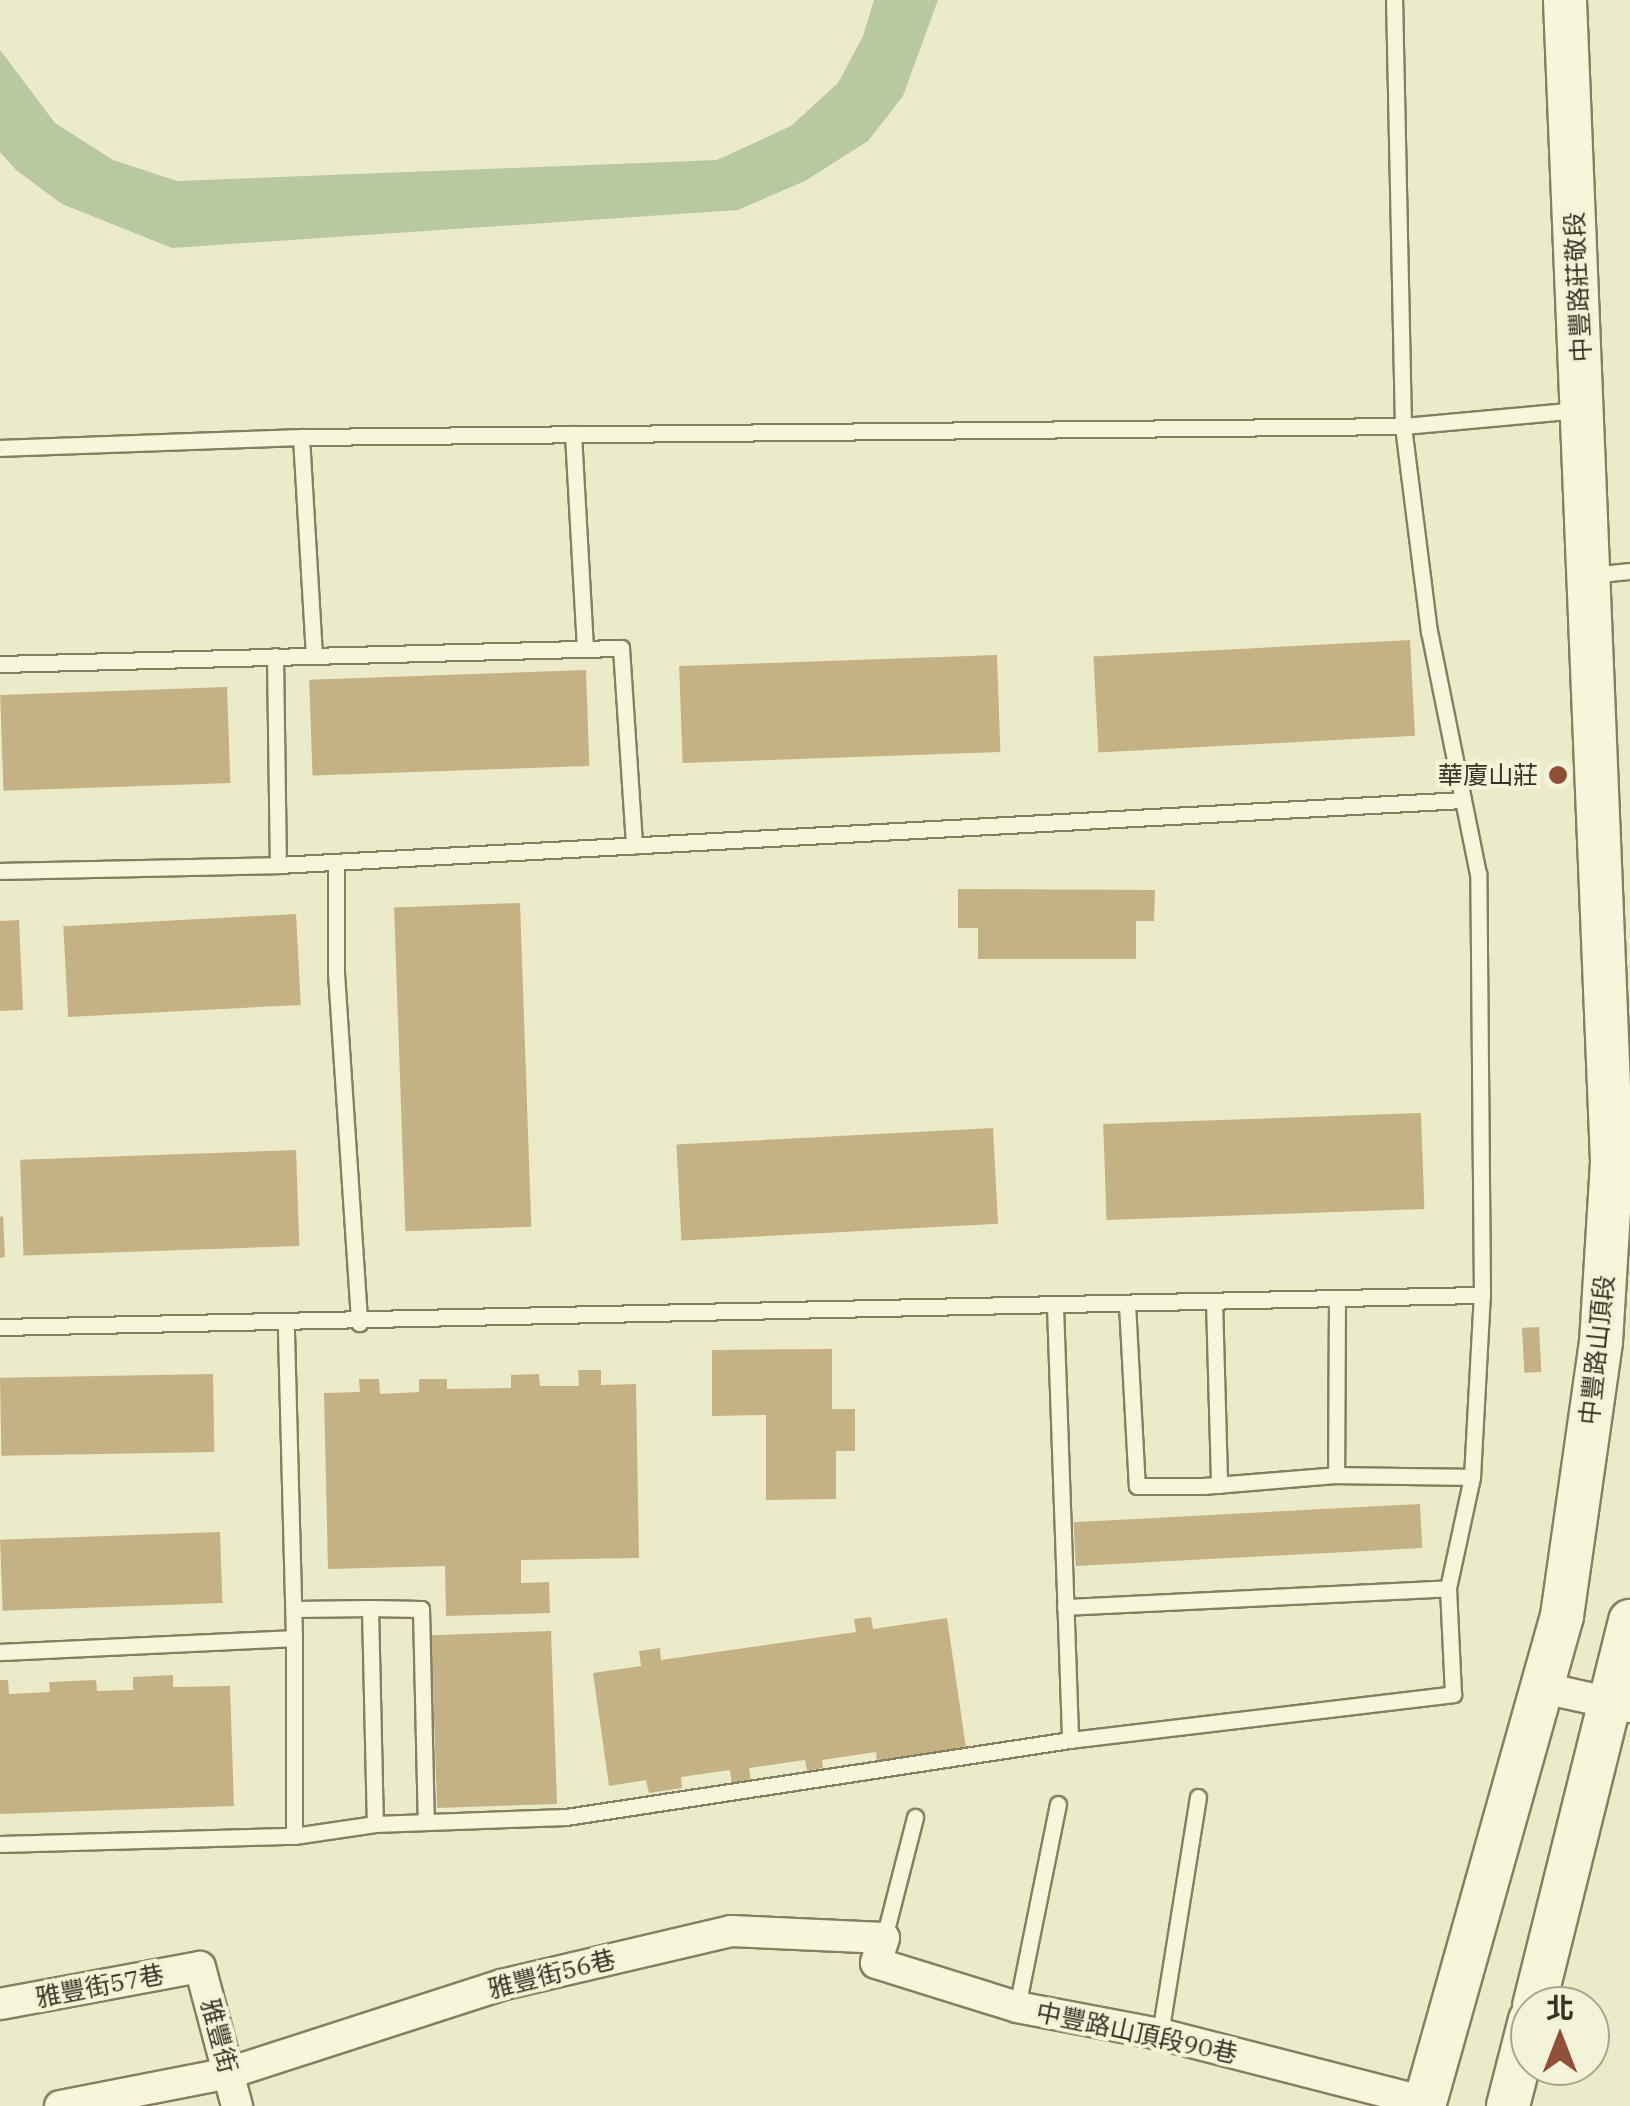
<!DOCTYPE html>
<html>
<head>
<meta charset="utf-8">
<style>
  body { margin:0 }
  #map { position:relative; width:1630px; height:2106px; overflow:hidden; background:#ebebca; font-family:"IBM Plex Serif","Noto Sans TC",serif }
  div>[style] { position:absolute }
  .green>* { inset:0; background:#b8c89f }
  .building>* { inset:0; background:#c5b284; transform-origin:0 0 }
  .roads { filter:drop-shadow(2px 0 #867f60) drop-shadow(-2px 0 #867f60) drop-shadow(0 2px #867f60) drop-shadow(0 -2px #867f60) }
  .lane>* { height:15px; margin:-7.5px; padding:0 7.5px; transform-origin:7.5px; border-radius:7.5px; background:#f6f6dd }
  .street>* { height:30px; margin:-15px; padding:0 15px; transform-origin:15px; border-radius:15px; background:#f6f6dd }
  .secondary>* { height:42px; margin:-21px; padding:0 21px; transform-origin:21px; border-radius:21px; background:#f6f6dd }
  .dots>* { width:28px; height:28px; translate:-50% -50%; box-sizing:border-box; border:5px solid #f3f3d9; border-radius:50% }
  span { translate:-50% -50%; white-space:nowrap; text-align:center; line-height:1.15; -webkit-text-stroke:8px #f3f3d9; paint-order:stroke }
  .street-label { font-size:25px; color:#383322 }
  .poi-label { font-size:25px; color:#383322 }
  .right { translate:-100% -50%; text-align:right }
  .north { position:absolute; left:1510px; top:1986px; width:100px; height:100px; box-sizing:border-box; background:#f3f3d9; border:2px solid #a8a690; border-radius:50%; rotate:0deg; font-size:28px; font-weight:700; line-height:40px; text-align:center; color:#383322 }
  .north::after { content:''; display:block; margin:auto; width:35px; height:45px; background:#904f36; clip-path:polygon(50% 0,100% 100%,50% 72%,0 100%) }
</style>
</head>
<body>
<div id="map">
  <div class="green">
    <i style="clip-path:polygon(874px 0,938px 0,903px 96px,868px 141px,805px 181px,738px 210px,172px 248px,62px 204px,16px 170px,0 152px,0 50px,55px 123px,113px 160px,177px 181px,717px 160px,791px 126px,838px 83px,863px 36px)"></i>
  </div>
  <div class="building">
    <i style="left:1410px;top:640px;width:96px;height:317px;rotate:87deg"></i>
    <i style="left:997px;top:655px;width:97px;height:318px;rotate:88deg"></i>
    <i style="left:586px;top:670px;width:96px;height:277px;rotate:88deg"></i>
    <i style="left:227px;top:687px;width:96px;height:227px;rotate:88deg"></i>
    <i style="clip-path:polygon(958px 889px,1155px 890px,1154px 921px,1136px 921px,1136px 959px,978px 959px,978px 928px,958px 928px)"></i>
    <i style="left:520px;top:903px;width:324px;height:126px;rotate:88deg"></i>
    <i style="left:296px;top:914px;width:91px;height:233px;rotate:87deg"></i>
    <i style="clip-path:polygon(19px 920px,23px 1010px,0 1011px,0 921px)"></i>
    <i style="left:1421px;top:1113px;width:96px;height:318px;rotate:88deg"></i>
    <i style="left:993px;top:1128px;width:96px;height:317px;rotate:87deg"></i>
    <i style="left:296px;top:1150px;width:96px;height:276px;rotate:88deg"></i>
    <i style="clip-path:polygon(3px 1216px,5px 1257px,0 1258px,0 1217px)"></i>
    <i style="left:1539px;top:1327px;width:45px;height:17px;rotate:87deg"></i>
    <i style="clip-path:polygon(832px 1349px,832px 1409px,855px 1409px,855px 1451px,836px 1451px,836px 1499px,766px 1500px,766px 1415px,712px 1416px,712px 1350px)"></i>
    <i style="clip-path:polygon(578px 1370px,601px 1370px,601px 1385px,636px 1384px,639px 1558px,521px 1560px,521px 1583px,549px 1582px,550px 1613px,446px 1616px,445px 1566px,328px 1569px,324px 1393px,360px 1392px,359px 1379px,379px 1379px,380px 1394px,419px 1392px,419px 1379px,447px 1379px,447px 1389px,511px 1388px,511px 1375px,539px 1374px,540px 1386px,579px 1386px)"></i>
    <i style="left:213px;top:1374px;width:78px;height:213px;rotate:89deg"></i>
    <i style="left:1420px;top:1504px;width:44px;height:347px;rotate:87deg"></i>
    <i style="left:220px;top:1532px;width:71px;height:220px;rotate:88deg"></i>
    <i style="clip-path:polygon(871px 1617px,873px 1629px,947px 1618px,966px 1748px,877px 1762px,876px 1752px,822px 1760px,823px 1768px,807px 1771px,805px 1760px,749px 1768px,751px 1782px,732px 1785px,730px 1770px,681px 1777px,682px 1788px,649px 1793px,646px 1780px,609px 1786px,593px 1673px,641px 1666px,639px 1651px,660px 1648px,661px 1660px,856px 1632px,854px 1619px)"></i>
    <i style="left:551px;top:1631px;width:173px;height:120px;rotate:88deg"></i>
    <i style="clip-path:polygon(173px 1675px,173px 1687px,230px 1686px,234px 1806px,0 1814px,0 1680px,8px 1680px,9px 1694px,50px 1692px,49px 1682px,96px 1680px,97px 1691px,133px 1690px,133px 1677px)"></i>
  </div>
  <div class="roads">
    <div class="lane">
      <i style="left:573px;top:434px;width:214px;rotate:86.8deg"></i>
      <i style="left:301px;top:437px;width:219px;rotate:86.6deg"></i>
      <i style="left:0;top:448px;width:301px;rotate:-2.1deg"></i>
      <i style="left:301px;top:437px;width:1102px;rotate:-0.57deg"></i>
      <i style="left:1403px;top:426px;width:426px;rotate:-91.2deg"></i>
      <i style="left:1591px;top:575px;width:39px;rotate:-6deg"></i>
      <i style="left:275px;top:656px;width:209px;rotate:89.2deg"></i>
      <i style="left:0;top:664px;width:621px;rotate:-1.48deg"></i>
      <i style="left:621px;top:648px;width:198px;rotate:86.2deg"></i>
      <i style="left:336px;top:862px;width:111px;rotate:90deg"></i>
      <i style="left:336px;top:973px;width:351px;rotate:86.2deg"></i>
      <i style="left:0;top:871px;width:278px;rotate:-1.2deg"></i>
      <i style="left:278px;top:865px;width:1187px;rotate:-3.14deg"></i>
      <i style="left:1337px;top:1299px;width:176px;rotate:90.3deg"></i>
      <i style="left:1336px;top:1475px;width:136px;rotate:0.8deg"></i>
      <i style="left:1214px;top:1301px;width:184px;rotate:88.4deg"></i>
      <i style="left:1127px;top:1304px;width:182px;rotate:86.9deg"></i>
      <i style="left:1137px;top:1486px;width:66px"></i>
      <i style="left:1203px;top:1486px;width:133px;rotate:-4.7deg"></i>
      <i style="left:1055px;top:1306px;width:434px;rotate:88deg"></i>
      <i style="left:0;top:1327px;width:1482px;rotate:-1.24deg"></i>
      <i style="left:1065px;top:1607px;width:383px;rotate:-2.8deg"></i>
      <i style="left:370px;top:1608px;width:51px;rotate:1.1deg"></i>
      <i style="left:421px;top:1609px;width:213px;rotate:88.7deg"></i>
      <i style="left:294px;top:1609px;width:76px;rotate:-0.8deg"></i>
      <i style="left:370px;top:1608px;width:216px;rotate:88.7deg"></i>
      <i style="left:0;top:1652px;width:294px;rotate:-2.7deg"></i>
      <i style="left:294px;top:1638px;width:314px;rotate:-91.5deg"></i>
      <i style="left:294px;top:1836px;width:198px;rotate:-90deg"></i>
      <i style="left:0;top:1844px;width:294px;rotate:-1.6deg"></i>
      <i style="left:294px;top:1836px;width:82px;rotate:-8.4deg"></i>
      <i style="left:375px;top:1824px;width:191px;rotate:-2.1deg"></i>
      <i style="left:566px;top:1817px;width:510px;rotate:-8.69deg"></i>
      <i style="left:1070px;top:1740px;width:386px;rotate:-6.8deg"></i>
      <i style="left:1453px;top:1694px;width:106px;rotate:-92.7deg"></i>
      <i style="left:1448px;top:1588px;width:114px;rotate:-77.8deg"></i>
      <i style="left:1472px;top:1477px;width:182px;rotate:-86.9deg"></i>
      <i style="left:1482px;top:1295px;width:421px;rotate:-90.5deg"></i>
      <i style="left:1478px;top:874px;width:247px;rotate:-101.4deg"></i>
      <i style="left:1429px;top:632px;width:208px;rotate:-97.2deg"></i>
      <i style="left:1403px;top:426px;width:177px;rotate:-5.2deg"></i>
      <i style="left:884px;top:1938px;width:125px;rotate:-75.6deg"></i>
      <i style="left:1017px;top:2007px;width:207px;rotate:-78.6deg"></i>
      <i style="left:1160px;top:2034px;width:240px;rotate:-80.9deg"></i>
    </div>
    <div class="street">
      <i style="left:1539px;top:1687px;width:92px;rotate:12.5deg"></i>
      <i style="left:0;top:2004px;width:203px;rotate:-10.5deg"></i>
      <i style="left:200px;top:1967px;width:144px;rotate:75.1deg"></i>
      <i style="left:60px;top:2106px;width:172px;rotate:-11deg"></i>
      <i style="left:229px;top:2073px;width:286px;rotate:-17.9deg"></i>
      <i style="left:501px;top:1985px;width:236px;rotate:-13.2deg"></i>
      <i style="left:731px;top:1931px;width:153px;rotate:2.6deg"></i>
      <i style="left:884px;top:1938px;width:26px;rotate:108deg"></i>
      <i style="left:876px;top:1963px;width:148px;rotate:17.3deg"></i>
      <i style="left:1017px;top:2007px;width:146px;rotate:10.7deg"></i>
      <i style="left:1160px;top:2034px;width:274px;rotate:14.4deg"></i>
    </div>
    <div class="secondary">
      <i style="left:1534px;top:2006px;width:397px;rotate:-76deg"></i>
      <i style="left:1424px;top:2106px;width:509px;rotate:-74.27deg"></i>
      <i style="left:1562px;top:1616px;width:277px;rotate:-81.9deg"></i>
      <i style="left:1601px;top:1342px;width:181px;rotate:-86.5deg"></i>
      <i style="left:1612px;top:1161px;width:1162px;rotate:-92.32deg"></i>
      <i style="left:1508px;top:2106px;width:89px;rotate:-75.7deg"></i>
    </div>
  </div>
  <div class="dots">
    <i style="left:1558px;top:775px;background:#904f36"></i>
  </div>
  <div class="street-label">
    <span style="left:1578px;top:287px;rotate:-93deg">中豐路莊敬段</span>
    <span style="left:1597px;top:1350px;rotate:-84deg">中豐路山頂段</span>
    <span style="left:552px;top:1974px;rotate:-14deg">雅豐街56巷</span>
    <span style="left:100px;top:1986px;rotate:-11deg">雅豐街57巷</span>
    <span style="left:1137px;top:2033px;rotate:12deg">中豐路山頂段90巷</span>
    <span style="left:219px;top:2036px;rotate:75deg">雅豐街</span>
  </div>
  <div class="poi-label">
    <span class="right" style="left:1538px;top:775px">華廈山莊</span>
  </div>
  <div class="north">北</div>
</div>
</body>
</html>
